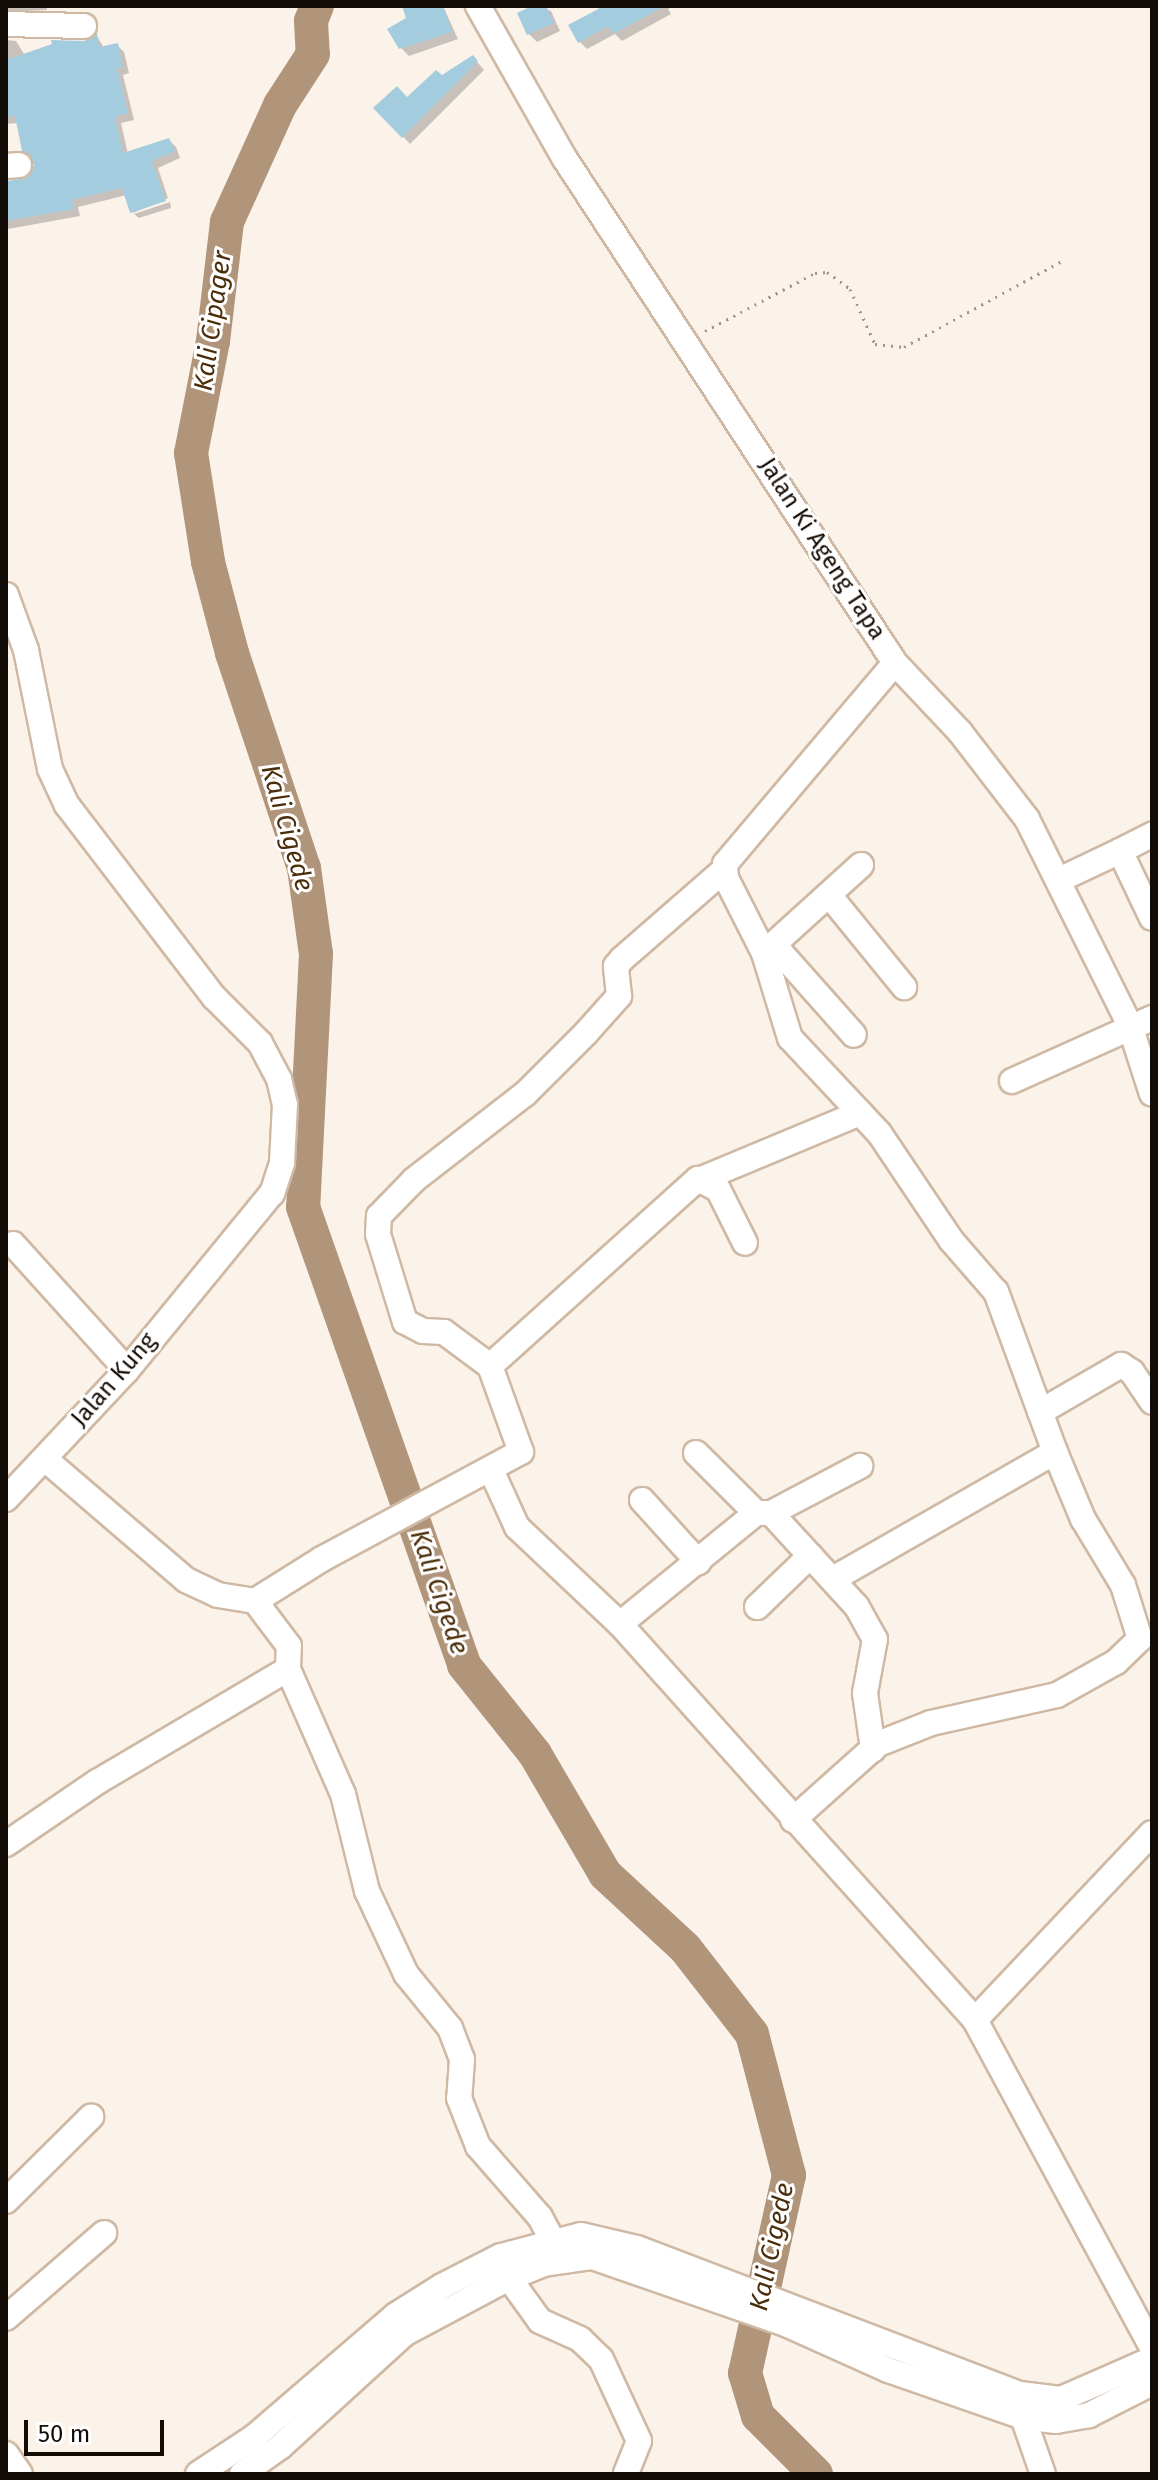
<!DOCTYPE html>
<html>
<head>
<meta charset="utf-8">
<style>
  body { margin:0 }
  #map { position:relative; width:1158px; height:2480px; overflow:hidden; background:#fbf2ea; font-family:"Fira Sans",sans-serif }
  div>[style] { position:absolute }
  .shadow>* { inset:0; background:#0003 }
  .river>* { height:34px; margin:-17px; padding:0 17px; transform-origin:17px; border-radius:17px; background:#b0957a }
  .building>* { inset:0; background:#a4ccdf }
  .path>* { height:3px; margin-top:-1.5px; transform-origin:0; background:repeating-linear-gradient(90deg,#9d948d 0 2px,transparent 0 8px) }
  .roads { filter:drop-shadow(2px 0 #cfb9a4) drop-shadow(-2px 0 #cfb9a4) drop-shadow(0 2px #cfb9a4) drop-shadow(0 -2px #cfb9a4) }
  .minor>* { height:24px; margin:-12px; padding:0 12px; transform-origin:12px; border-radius:12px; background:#fff }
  span { translate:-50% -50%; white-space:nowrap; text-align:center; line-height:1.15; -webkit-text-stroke:6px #fff; paint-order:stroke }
  .street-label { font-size:24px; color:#130b05 }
  .water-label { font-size:26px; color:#4b2d0a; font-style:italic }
  .frame { position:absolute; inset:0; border:8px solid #130b05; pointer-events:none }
  .scale { position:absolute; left:24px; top:2420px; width:140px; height:36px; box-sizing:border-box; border:4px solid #130b05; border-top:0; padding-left:10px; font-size:24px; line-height:28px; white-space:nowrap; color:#130b05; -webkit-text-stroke:6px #fff; paint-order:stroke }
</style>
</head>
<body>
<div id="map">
  <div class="shadow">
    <i style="clip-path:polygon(6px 6px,47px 6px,47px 10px,6px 12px)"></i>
    <i style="clip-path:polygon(404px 6px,443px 6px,458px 39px,409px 56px,401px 48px,408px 18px)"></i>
    <i style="clip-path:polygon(537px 6px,551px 11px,560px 31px,537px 42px,529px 34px)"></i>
    <i style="clip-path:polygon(600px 6px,674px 6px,668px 9px,671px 14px,622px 41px,615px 34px,587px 49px,580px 42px)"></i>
    <i style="clip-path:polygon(97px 36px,104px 48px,117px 45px,124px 52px,129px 73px,123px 75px,134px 120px,121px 123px,128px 154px,169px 140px,176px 147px,180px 158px,158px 168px,168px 198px,133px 213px,127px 195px,78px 207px,80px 216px,8px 229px,6px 182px,28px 180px,36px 163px,19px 123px,6px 124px,6px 40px,16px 41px,24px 54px,85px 43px)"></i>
    <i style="clip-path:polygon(473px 57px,484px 70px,410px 144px,376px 108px,408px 100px)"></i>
    <i style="clip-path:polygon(170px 202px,171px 208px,139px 218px,134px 214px)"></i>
  </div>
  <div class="river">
    <i style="left:317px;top:6px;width:16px;rotate:112deg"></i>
    <i style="left:311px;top:21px;width:33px;rotate:87deg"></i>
    <i style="left:313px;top:54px;width:61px;rotate:122.9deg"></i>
    <i style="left:280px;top:105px;width:128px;rotate:114.4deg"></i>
    <i style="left:227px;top:222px;width:120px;rotate:96.7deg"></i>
    <i style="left:213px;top:341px;width:114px;rotate:101.1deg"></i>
    <i style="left:191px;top:453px;width:110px;rotate:81.1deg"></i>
    <i style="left:208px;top:562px;width:94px;rotate:75.2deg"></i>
    <i style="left:232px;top:653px;width:227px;rotate:71.5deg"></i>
    <i style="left:304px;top:868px;width:87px;rotate:82.1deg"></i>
    <i style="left:316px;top:954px;width:253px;rotate:92.9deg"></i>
    <i style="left:303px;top:1207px;width:485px;rotate:70.6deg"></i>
    <i style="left:464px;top:1665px;width:114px;rotate:51.4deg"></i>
    <i style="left:535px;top:1754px;width:139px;rotate:59.7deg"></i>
    <i style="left:605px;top:1874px;width:109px;rotate:42.8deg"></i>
    <i style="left:685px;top:1948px;width:109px;rotate:52.1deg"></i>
    <i style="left:752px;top:2034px;width:146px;rotate:75.3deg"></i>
    <i style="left:789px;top:2175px;width:203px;rotate:102.5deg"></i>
    <i style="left:745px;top:2373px;width:45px;rotate:73.2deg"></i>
    <i style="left:758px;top:2416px;width:82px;rotate:45deg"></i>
  </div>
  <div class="building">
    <i style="clip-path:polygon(402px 6px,443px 6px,452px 32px,399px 49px,387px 29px,406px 18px)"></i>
    <i style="clip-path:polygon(532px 6px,546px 6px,554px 23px,527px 35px,517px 13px)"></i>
    <i style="clip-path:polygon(604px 6px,665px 6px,613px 34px,608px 26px,578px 43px,568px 25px)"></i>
    <i style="clip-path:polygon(97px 33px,99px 47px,118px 43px,123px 67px,117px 68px,128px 113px,115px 117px,123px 153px,169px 138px,175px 151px,152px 161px,166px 201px,130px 213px,122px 188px,72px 200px,74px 209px,6px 221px,6px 181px,27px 178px,34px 165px,22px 151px,15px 116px,6px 117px,6px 60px,52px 44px,51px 40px,84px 41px)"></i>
    <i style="clip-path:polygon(473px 55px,478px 61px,402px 138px,373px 108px,397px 86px,407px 97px,436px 70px,442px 75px)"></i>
  </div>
  <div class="path">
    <i style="left:705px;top:331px;width:124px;rotate:-27.8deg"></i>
    <i style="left:815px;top:273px;width:12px;rotate:-5deg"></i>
    <i style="left:827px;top:272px;width:29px;rotate:36deg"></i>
    <i style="left:850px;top:289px;width:60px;rotate:65.6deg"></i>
    <i style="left:875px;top:344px;width:29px;rotate:6deg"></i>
    <i style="left:904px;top:347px;width:180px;rotate:-28.6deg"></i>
  </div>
  <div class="roads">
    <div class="minor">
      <i style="left:478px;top:6px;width:176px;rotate:60.4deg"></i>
      <i style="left:565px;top:159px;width:602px;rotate:56.78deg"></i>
      <i style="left:895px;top:663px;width:95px;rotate:46.7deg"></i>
      <i style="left:960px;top:732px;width:110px;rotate:52.4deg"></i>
      <i style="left:1027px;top:819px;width:231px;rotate:63.5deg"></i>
      <i style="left:1130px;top:1026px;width:71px;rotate:72.1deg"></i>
      <i style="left:6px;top:24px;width:78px;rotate:1.5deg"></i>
      <i style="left:6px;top:166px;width:13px;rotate:-4deg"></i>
      <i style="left:6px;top:595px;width:59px;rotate:70deg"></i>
      <i style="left:26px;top:650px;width:121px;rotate:78.6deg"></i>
      <i style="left:50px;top:769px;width:40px;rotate:65deg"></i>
      <i style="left:67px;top:805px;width:242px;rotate:52.6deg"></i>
      <i style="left:214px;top:997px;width:65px;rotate:45deg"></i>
      <i style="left:260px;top:1043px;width:41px;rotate:62.2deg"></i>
      <i style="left:279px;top:1079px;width:26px;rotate:77deg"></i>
      <i style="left:285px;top:1104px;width:59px;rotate:92.9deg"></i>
      <i style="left:282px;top:1163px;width:32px;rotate:108deg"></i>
      <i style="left:272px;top:1193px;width:229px;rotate:129.3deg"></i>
      <i style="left:127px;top:1370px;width:177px;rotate:133.2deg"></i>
      <i style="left:1120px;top:851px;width:36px;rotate:-27deg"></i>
      <i style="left:1061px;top:879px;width:65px;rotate:-25.4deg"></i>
      <i style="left:1120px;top:851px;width:74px;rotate:64.5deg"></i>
      <i style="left:829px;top:895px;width:119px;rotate:50.8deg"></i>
      <i style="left:774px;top:945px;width:120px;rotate:48.4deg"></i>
      <i style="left:764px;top:953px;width:131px;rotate:-42.2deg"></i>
      <i style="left:1012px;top:1081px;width:154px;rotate:-24.2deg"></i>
      <i style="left:704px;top:1178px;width:169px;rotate:-22.6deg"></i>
      <i style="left:13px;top:1244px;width:170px;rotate:47.9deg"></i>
      <i style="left:490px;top:1366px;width:280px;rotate:-42deg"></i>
      <i style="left:698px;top:1179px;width:22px;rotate:27deg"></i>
      <i style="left:718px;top:1189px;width:60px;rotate:63.4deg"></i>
      <i style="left:1040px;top:1412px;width:94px;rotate:-30.1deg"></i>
      <i style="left:1121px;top:1365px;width:13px;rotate:32deg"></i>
      <i style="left:1132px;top:1372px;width:36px;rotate:56deg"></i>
      <i style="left:696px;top:1453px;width:85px;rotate:45deg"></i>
      <i style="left:756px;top:1513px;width:15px"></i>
      <i style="left:771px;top:1513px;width:127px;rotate:47.5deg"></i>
      <i style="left:857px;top:1607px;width:37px;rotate:61deg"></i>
      <i style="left:875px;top:1639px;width:55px;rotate:100.5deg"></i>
      <i style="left:865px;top:1693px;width:57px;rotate:81.9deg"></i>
      <i style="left:45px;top:1459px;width:186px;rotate:40.6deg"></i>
      <i style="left:186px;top:1580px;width:35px;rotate:25deg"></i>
      <i style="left:218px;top:1595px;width:37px;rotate:9deg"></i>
      <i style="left:255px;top:1601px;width:79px;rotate:-32.1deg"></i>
      <i style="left:322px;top:1559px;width:226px;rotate:-28.3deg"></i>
      <i style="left:521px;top:1452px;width:91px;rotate:-109.8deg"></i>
      <i style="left:490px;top:1366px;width:57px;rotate:-143.5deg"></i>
      <i style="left:444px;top:1332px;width:21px;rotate:-177deg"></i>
      <i style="left:423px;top:1331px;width:20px;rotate:-153deg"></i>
      <i style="left:405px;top:1322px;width:92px;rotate:-107.1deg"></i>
      <i style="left:378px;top:1234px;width:18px;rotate:-87deg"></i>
      <i style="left:379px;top:1216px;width:50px;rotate:-45.8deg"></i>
      <i style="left:414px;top:1180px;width:140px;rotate:-37.8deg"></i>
      <i style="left:525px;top:1094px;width:86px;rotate:-45deg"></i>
      <i style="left:586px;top:1033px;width:50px;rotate:-48.3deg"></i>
      <i style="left:619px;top:996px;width:30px;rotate:-96deg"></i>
      <i style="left:616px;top:966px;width:9px;rotate:-49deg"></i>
      <i style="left:622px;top:959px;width:135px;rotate:-41.1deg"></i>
      <i style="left:491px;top:1470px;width:63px;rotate:65.5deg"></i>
      <i style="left:517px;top:1527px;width:141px;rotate:43.3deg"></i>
      <i style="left:620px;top:1624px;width:532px;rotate:48.12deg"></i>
      <i style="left:975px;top:2020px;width:373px;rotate:61.6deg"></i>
      <i style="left:642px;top:1500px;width:84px;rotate:47.9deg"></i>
      <i style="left:771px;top:1513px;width:101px;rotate:-27.8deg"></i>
      <i style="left:833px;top:1579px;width:256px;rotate:-29.8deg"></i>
      <i style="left:757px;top:1607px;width:74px;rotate:-43.9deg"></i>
      <i style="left:620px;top:1624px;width:176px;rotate:-39.2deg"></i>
      <i style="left:288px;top:1669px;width:137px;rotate:66.3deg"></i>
      <i style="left:343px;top:1794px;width:100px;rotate:76.1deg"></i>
      <i style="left:367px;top:1891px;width:92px;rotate:64.8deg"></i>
      <i style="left:406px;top:1974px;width:70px;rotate:50.8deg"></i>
      <i style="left:450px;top:2028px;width:33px;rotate:69deg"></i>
      <i style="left:462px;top:2059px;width:39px;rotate:94deg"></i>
      <i style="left:459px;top:2098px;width:52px;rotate:68.4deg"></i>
      <i style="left:478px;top:2146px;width:94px;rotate:48.9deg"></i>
      <i style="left:540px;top:2217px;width:17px;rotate:62deg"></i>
      <i style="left:548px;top:2232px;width:24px;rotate:95deg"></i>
      <i style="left:793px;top:1820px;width:114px;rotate:-41.8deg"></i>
      <i style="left:878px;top:1744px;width:57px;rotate:-21.6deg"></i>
      <i style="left:931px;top:1723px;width:129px;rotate:-12.5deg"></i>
      <i style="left:1057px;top:1695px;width:68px;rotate:-29.2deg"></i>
      <i style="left:1116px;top:1662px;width:33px;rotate:-44deg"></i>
      <i style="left:1140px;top:1639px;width:57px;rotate:-107.5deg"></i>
      <i style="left:1123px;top:1585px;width:77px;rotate:-121.2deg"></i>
      <i style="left:1083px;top:1519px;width:73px;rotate:-112.7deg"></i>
      <i style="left:1055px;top:1452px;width:171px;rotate:-110.2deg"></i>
      <i style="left:996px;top:1292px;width:69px;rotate:-130.9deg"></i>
      <i style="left:951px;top:1240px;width:129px;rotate:-123.9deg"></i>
      <i style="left:879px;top:1133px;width:130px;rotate:-133.1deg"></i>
      <i style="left:790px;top:1038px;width:89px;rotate:-107deg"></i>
      <i style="left:764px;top:953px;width:84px;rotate:-116.9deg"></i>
      <i style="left:726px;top:878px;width:14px;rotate:-94deg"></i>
      <i style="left:725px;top:864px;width:263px;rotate:-49.8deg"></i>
      <i style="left:6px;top:1844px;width:110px;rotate:-34.3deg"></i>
      <i style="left:97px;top:1782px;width:222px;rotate:-30.6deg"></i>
      <i style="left:288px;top:1669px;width:23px;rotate:-88deg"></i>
      <i style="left:289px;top:1646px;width:56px;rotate:-127.1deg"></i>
      <i style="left:975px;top:2020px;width:257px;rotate:-46.6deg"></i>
      <i style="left:6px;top:2201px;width:120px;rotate:-44.7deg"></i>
      <i style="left:509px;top:2278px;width:53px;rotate:54.2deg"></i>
      <i style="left:540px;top:2321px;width:44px;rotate:24.2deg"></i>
      <i style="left:580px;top:2339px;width:29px;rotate:44deg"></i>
      <i style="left:601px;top:2359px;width:90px;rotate:65.1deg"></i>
      <i style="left:639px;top:2441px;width:35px;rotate:112deg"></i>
      <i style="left:6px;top:2318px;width:130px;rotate:-40.9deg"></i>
      <i style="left:1023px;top:2417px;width:60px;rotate:70.7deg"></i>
      <i style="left:6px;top:2454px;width:24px;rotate:55deg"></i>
      <i style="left:198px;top:2474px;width:67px;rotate:-33.5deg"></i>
      <i style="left:254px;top:2437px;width:187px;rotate:-40.7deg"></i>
      <i style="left:396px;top:2315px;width:54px;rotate:-32.2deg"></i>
      <i style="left:442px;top:2286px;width:66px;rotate:-27deg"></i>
      <i style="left:501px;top:2256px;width:83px;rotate:-14.7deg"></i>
      <i style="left:581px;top:2235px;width:57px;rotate:13.1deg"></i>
      <i style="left:637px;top:2248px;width:410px;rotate:20.9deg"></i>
      <i style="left:1020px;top:2394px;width:41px;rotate:7deg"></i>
      <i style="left:1061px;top:2399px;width:99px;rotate:-23.7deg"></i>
      <i style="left:242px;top:2474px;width:47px;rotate:-35.4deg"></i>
      <i style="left:280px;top:2447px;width:168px;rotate:-42.3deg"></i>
      <i style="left:404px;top:2334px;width:119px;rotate:-28.1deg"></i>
      <i style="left:509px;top:2278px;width:38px;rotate:-22deg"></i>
      <i style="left:544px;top:2264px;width:49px;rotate:-8.3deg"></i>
      <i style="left:592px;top:2257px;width:207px;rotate:19.1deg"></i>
      <i style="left:788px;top:2325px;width:110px;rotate:24.2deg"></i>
      <i style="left:888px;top:2370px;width:143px;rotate:19.2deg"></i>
      <i style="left:1023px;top:2417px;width:33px;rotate:7deg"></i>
      <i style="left:1056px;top:2421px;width:34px;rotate:-10deg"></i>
      <i style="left:1089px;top:2415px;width:71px;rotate:-26.9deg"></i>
    </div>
  </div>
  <div class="street-label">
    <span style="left:822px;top:549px;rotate:57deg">Jalan Ki Ageng Tapa</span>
    <span style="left:114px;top:1380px;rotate:-49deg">Jalan Kung</span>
  </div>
  <div class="water-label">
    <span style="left:213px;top:321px;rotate:-82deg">Kali Cipager</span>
    <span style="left:287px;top:828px;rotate:74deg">Kali Cigede</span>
    <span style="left:439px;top:1592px;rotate:71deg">Kali Cigede</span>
    <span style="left:772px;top:2247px;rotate:-78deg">Kali Cigede</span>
  </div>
  <div class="frame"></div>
  <div class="scale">50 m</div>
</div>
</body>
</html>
